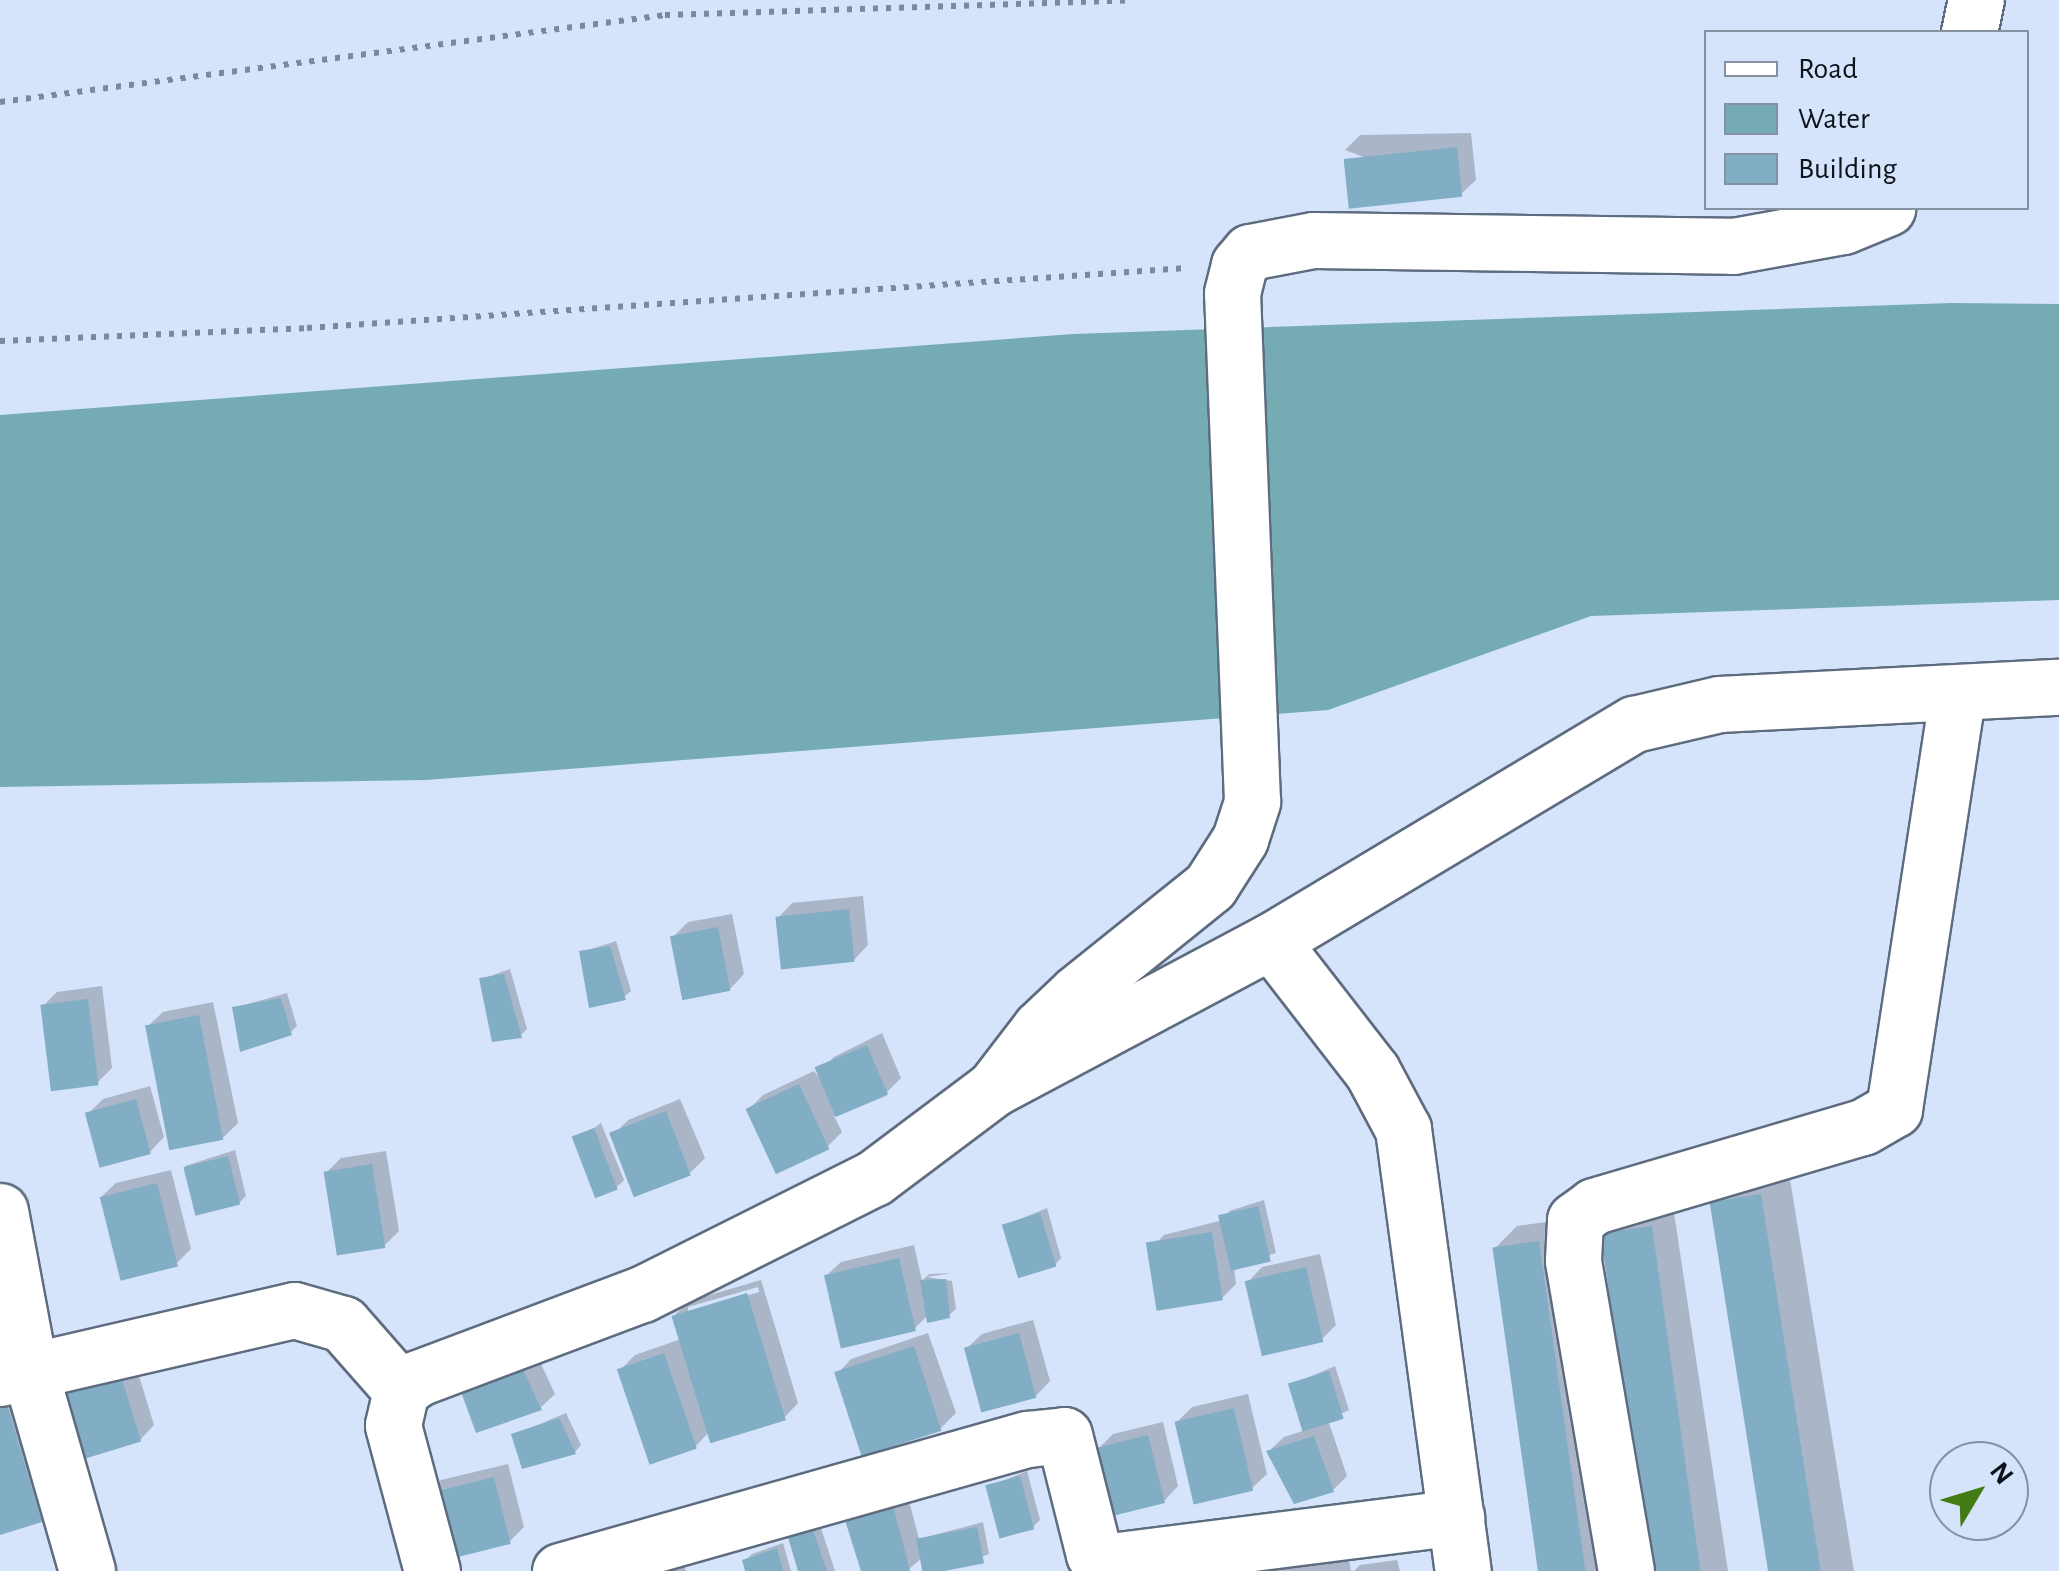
<!DOCTYPE html>
<html>
<head>
<meta charset="utf-8">
<style>
  body { margin:0 }
  #map { position:relative; width:2059px; height:1571px; overflow:hidden; background:#d5e4fa; font-family:"Alegreya Sans",sans-serif }
  div>[style] { position:absolute }
  .water>* { inset:0; background:#75acb4 }
  .shadow>* { inset:0; background:#0003 }
  .building>* { inset:0; background:#81adc5; transform-origin:0 0 }
  .path>* { height:6px; margin-top:-3px; transform-origin:0; background:repeating-linear-gradient(90deg,#7e8898 0 5px,transparent 0 13px) }
  .roads { filter:drop-shadow(2px 0 #5e6c7f) drop-shadow(-2px 0 #5e6c7f) drop-shadow(0 2px #5e6c7f) drop-shadow(0 -2px #5e6c7f) }
  .minor>* { height:55px; margin:-27.5px; padding:0 27.5px; transform-origin:27.5px; border-radius:27.5px; background:#fff }
  .major>* { height:55px; margin:-27.5px; padding:0 27.5px; transform-origin:27.5px; border-radius:27.5px; background:#fff }
  span { translate:-50% -50%; white-space:nowrap; text-align:center; line-height:1.15; -webkit-text-stroke:10px #d5e4fa; paint-order:stroke }
  .legend { position:absolute; left:1704px; top:30px; width:325px; height:180px; box-sizing:border-box; background:#d5e4fa; border:2px solid #8590a1; margin:0; padding:12px 18px; list-style:none; font-size:30px; color:#0e131b }
  .legend li { display:flex; align-items:center; gap:20px; height:50px }
  .legend b { width:50px; border:2px solid #8590a1 }
  .north { position:absolute; left:1929px; top:1441px; width:100px; height:100px; box-sizing:border-box; background:#d5e4fa; border:2px solid #8590a1; border-radius:50%; rotate:52deg; font-size:28px; font-weight:700; line-height:40px; text-align:center; color:#0e131b }
  .north::after { content:''; display:block; margin:auto; width:35px; height:45px; background:#437c14; clip-path:polygon(50% 0,100% 100%,50% 72%,0 100%) }
</style>
</head>
<body>
<div id="map">
  <div class="water">
    <i style="clip-path:polygon(1951px 303px,2059px 304px,2059px 600px,1591px 616px,1328px 710px,426px 780px,0 787px,0 415px,1073px 334px)"></i>
  </div>
  <div class="shadow">
    <i style="clip-path:polygon(1471px 133px,1476px 180px,1461px 194px,1345px 150px,1360px 135px)"></i>
    <i style="clip-path:polygon(863px 896px,868px 945px,854px 960px,778px 918px,792px 903px)"></i>
    <i style="clip-path:polygon(732px 914px,744px 974px,730px 989px,673px 937px,688px 922px)"></i>
    <i style="clip-path:polygon(616px 941px,631px 991px,624px 997px,582px 952px)"></i>
    <i style="clip-path:polygon(510px 969px,527px 1029px,520px 1036px,482px 979px)"></i>
    <i style="clip-path:polygon(102px 986px,112px 1068px,98px 1082px,43px 1006px,57px 992px)"></i>
    <i style="clip-path:polygon(287px 993px,297px 1026px,290px 1033px,234px 1008px)"></i>
    <i style="clip-path:polygon(213px 1002px,238px 1123px,223px 1138px,148px 1026px,163px 1012px)"></i>
    <i style="clip-path:polygon(882px 1033px,901px 1078px,886px 1093px,834px 1116px,842px 1132px,827px 1147px,749px 1109px,763px 1095px,814px 1071px,824px 1084px,819px 1072px,834px 1057px)"></i>
    <i style="clip-path:polygon(150px 1086px,164px 1137px,150px 1152px,88px 1114px,103px 1099px)"></i>
    <i style="clip-path:polygon(680px 1099px,705px 1158px,690px 1173px,613px 1135px,628px 1120px)"></i>
    <i style="clip-path:polygon(601px 1123px,624px 1180px,617px 1187px,584px 1135px)"></i>
    <i style="clip-path:polygon(235px 1150px,246px 1196px,239px 1203px,185px 1166px)"></i>
    <i style="clip-path:polygon(386px 1151px,399px 1231px,385px 1245px,326px 1173px,341px 1158px)"></i>
    <i style="clip-path:polygon(1788px 1167px,1854px 1571px,1771px 1571px,1712px 1202px,1740px 1174px)"></i>
    <i style="clip-path:polygon(171px 1170px,191px 1249px,176px 1264px,101px 1197px,116px 1183px)"></i>
    <i style="clip-path:polygon(1264px 1200px,1276px 1253px,1234px 1266px,1236px 1284px,1222px 1298px,1149px 1250px,1164px 1235px,1223px 1220px,1229px 1211px)"></i>
    <i style="clip-path:polygon(1673px 1206px,1728px 1571px,1654px 1571px,1604px 1235px,1626px 1213px)"></i>
    <i style="clip-path:polygon(1047px 1208px,1061px 1258px,1055px 1265px,1005px 1225px)"></i>
    <i style="clip-path:polygon(1560px 1220px,1612px 1571px,1543px 1571px,1495px 1248px,1517px 1226px)"></i>
    <i style="clip-path:polygon(914px 1245px,922px 1281px,929px 1274px,952px 1273px,927px 1277px,952px 1281px,956px 1309px,949px 1315px,928px 1315px,915px 1328px,826px 1276px,841px 1262px)"></i>
    <i style="clip-path:polygon(1320px 1254px,1336px 1325px,1321px 1340px,1248px 1282px,1262px 1267px)"></i>
    <i style="clip-path:polygon(evenodd,761px 1280px,798px 1403px,784px 1418px,709px 1432px,696px 1446px,620px 1370px,635px 1355px,681px 1339px,674px 1316px,689px 1301px,761px 1280px,758px 1287px,759px 1292px,688px 1313px,688px 1307px,758px 1287px)"></i>
    <i style="clip-path:polygon(1033px 1320px,1050px 1381px,1036px 1396px,967px 1348px,982px 1334px)"></i>
    <i style="clip-path:polygon(928px 1333px,956px 1413px,941px 1428px,837px 1374px,851px 1359px)"></i>
    <i style="clip-path:polygon(535px 1351px,555px 1394px,540px 1408px,463px 1389px)"></i>
    <i style="clip-path:polygon(132px 1353px,154px 1425px,140px 1440px,60px 1385px)"></i>
    <i style="clip-path:polygon(1335px 1366px,1349px 1410px,1328px 1420px,1347px 1476px,1333px 1490px,1269px 1451px,1284px 1437px,1315px 1427px,1290px 1385px)"></i>
    <i style="clip-path:polygon(0 1382px,63px 1498px,41px 1520px,0 1532px)"></i>
    <i style="clip-path:polygon(1248px 1394px,1267px 1474px,1252px 1488px,1177px 1422px,1192px 1407px)"></i>
    <i style="clip-path:polygon(566px 1413px,581px 1445px,575px 1452px,514px 1435px)"></i>
    <i style="clip-path:polygon(1163px 1422px,1178px 1486px,1164px 1501px,1099px 1448px,1113px 1434px)"></i>
    <i style="clip-path:polygon(508px 1464px,524px 1527px,510px 1541px,427px 1495px,441px 1480px)"></i>
    <i style="clip-path:polygon(1027px 1471px,1040px 1520px,1033px 1527px,988px 1487px)"></i>
    <i style="clip-path:polygon(906px 1489px,919px 1539px,983px 1522px,989px 1554px,943px 1571px,926px 1571px,923px 1557px,907px 1571px,864px 1571px,847px 1518px)"></i>
    <i style="clip-path:polygon(818px 1519px,835px 1571px,801px 1571px,790px 1534px)"></i>
    <i style="clip-path:polygon(783px 1543px,791px 1571px,748px 1571px,745px 1561px,752px 1554px)"></i>
    <i style="clip-path:polygon(678px 1552px,686px 1571px,640px 1571px)"></i>
    <i style="clip-path:polygon(1348px 1555px,1351px 1571px,1272px 1571px,1276px 1568px)"></i>
    <i style="clip-path:polygon(1397px 1560px,1400px 1571px,1354px 1571px,1360px 1565px)"></i>
  </div>
  <div class="building">
    <i style="left:1457px;top:147px;width:50px;height:114px;rotate:84deg"></i>
    <i style="left:849px;top:909px;width:53px;height:74px;rotate:84deg"></i>
    <i style="left:718px;top:927px;width:65px;height:49px;rotate:79deg"></i>
    <i style="clip-path:polygon(610px 946px,626px 1000px,589px 1008px,579px 951px)"></i>
    <i style="clip-path:polygon(504px 974px,522px 1038px,492px 1042px,479px 978px)"></i>
    <i style="clip-path:polygon(281px 998px,292px 1035px,240px 1052px,232px 1007px)"></i>
    <i style="left:88px;top:999px;width:87px;height:48px;rotate:83deg"></i>
    <i style="left:199px;top:1015px;width:127px;height:55px;rotate:79deg"></i>
    <i style="left:867px;top:1045px;width:54px;height:57px;rotate:67deg"></i>
    <i style="left:799px;top:1084px;width:72px;height:59px;rotate:65deg"></i>
    <i style="left:136px;top:1099px;width:57px;height:53px;rotate:75deg"></i>
    <i style="left:666px;top:1111px;width:69px;height:61px;rotate:69deg"></i>
    <i style="left:594px;top:1128px;width:66px;height:24px;rotate:69deg"></i>
    <i style="left:228px;top:1156px;width:50px;height:46px;rotate:76deg"></i>
    <i style="left:372px;top:1164px;width:85px;height:49px;rotate:81deg"></i>
    <i style="left:157px;top:1183px;width:86px;height:59px;rotate:76deg"></i>
    <i style="left:1761px;top:1194px;width:382px;height:52px;rotate:81deg"></i>
    <i style="left:1258px;top:1206px;width:57px;height:41px;rotate:77deg"></i>
    <i style="left:1040px;top:1213px;width:56px;height:40px;rotate:73deg"></i>
    <i style="left:1652px;top:1226px;width:349px;height:52px;rotate:82deg"></i>
    <i style="left:1212px;top:1232px;width:69px;height:67px;rotate:81deg"></i>
    <i style="left:1539px;top:1241px;width:334px;height:47px;rotate:82deg"></i>
    <i style="left:899px;top:1258px;width:75px;height:77px;rotate:77deg"></i>
    <i style="left:1306px;top:1267px;width:77px;height:63px;rotate:77deg"></i>
    <i style="clip-path:polygon(946px 1279px,950px 1318px,927px 1323px,920px 1280px)"></i>
    <i style="left:747px;top:1293px;width:133px;height:79px;rotate:73deg"></i>
    <i style="left:1019px;top:1333px;width:67px;height:57px;rotate:75deg"></i>
    <i style="left:914px;top:1346px;width:89px;height:84px;rotate:72deg"></i>
    <i style="left:664px;top:1353px;width:101px;height:50px;rotate:71deg"></i>
    <i style="clip-path:polygon(520px 1364px,542px 1410px,476px 1433px,460px 1389px)"></i>
    <i style="left:118px;top:1366px;width:79px;height:64px;rotate:73deg"></i>
    <i style="left:1329px;top:1371px;width:50px;height:43px;rotate:73deg"></i>
    <i style="clip-path:polygon(4px 1395px,42px 1522px,0 1535px,0 1396px)"></i>
    <i style="left:1234px;top:1408px;width:85px;height:61px;rotate:77deg"></i>
    <i style="clip-path:polygon(559px 1418px,576px 1454px,522px 1469px,511px 1434px)"></i>
    <i style="left:1148px;top:1435px;width:70px;height:54px;rotate:76deg"></i>
    <i style="clip-path:polygon(1314px 1436px,1334px 1492px,1294px 1504px,1266px 1451px)"></i>
    <i style="left:1020px;top:1476px;width:55px;height:36px;rotate:75deg"></i>
    <i style="left:494px;top:1477px;width:69px;height:72px;rotate:76deg"></i>
    <i style="clip-path:polygon(892px 1501px,910px 1571px,861px 1571px,844px 1517px)"></i>
    <i style="clip-path:polygon(811px 1524px,827px 1571px,798px 1571px,787px 1534px)"></i>
    <i style="left:977px;top:1527px;width:37px;height:62px;rotate:79deg"></i>
    <i style="clip-path:polygon(777px 1548px,783px 1571px,745px 1571px,742px 1560px)"></i>
  </div>
  <div class="path">
    <i style="left:0;top:102px;width:671px;rotate:-7.45deg"></i>
    <i style="left:665px;top:15px;width:468px;rotate:-1.8deg"></i>
    <i style="left:0;top:341px;width:307px;rotate:-2.4deg"></i>
    <i style="left:307px;top:328px;width:881px;rotate:-3.9deg"></i>
  </div>
  <div class="roads">
    <div class="minor">
      <i style="left:1969px;top:32px;width:33px;rotate:-78deg"></i>
      <i style="left:1271px;top:941px;width:165px;rotate:52.2deg"></i>
      <i style="left:1372px;top:1071px;width:66px;rotate:61.9deg"></i>
      <i style="left:1403px;top:1129px;width:446px;rotate:82.3deg"></i>
      <i style="left:994px;top:1088px;width:76px;rotate:-52.5deg"></i>
      <i style="left:1040px;top:1028px;width:51px;rotate:-43.4deg"></i>
      <i style="left:1077px;top:993px;width:171px;rotate:-38.8deg"></i>
      <i style="left:1210px;top:886px;width:56px;rotate:-57.4deg"></i>
      <i style="left:1240px;top:839px;width:40px;rotate:-72deg"></i>
      <i style="left:1252px;top:801px;width:508px;rotate:-92.25deg"></i>
      <i style="left:1232px;top:293px;width:29px;rotate:-76deg"></i>
      <i style="left:1239px;top:265px;width:17px;rotate:-50deg"></i>
      <i style="left:1250px;top:252px;width:64px;rotate:-10.8deg"></i>
      <i style="left:1313px;top:240px;width:420px;rotate:0.8deg"></i>
      <i style="left:1733px;top:246px;width:112px;rotate:-10.3deg"></i>
      <i style="left:1843px;top:226px;width:48px;rotate:-22.2deg"></i>
      <i style="left:0;top:1211px;width:164px;rotate:79.4deg"></i>
      <i style="left:30px;top:1372px;width:207px;rotate:74deg"></i>
      <i style="left:0;top:1378px;width:302px;rotate:-13deg"></i>
      <i style="left:294px;top:1310px;width:51px;rotate:15.9deg"></i>
      <i style="left:343px;top:1324px;width:88px;rotate:48.7deg"></i>
      <i style="left:560px;top:1571px;width:486px;rotate:-15.8deg"></i>
      <i style="left:1028px;top:1439px;width:36px;rotate:-6deg"></i>
      <i style="left:1064px;top:1435px;width:123px;rotate:75.9deg"></i>
      <i style="left:1094px;top:1554px;width:17px;rotate:24deg"></i>
      <i style="left:1110px;top:1561px;width:349px;rotate:-7.2deg"></i>
      <i style="left:1626px;top:1571px;width:315px;rotate:-99.7deg"></i>
      <i style="left:1573px;top:1260px;width:40px;rotate:-87.1deg"></i>
      <i style="left:1575px;top:1220px;width:24px;rotate:-36deg"></i>
      <i style="left:1594px;top:1206px;width:280px;rotate:-16.4deg"></i>
      <i style="left:1863px;top:1127px;width:36px;rotate:-30deg"></i>
      <i style="left:1894px;top:1109px;width:419px;rotate:-81.3deg"></i>
    </div>
    <div class="major">
      <i style="left:432px;top:1571px;width:151px;rotate:-105deg"></i>
      <i style="left:393px;top:1425px;width:36px;rotate:-77deg"></i>
      <i style="left:401px;top:1390px;width:21px;rotate:-35deg"></i>
      <i style="left:418px;top:1378px;width:239px;rotate:-20.6deg"></i>
      <i style="left:642px;top:1294px;width:259px;rotate:-26.6deg"></i>
      <i style="left:874px;top:1178px;width:150px;rotate:-36.9deg"></i>
      <i style="left:994px;top:1088px;width:314px;rotate:-28deg"></i>
      <i style="left:1271px;top:941px;width:423px;rotate:-30.9deg"></i>
      <i style="left:1634px;top:724px;width:87px;rotate:-13.2deg"></i>
      <i style="left:1719px;top:704px;width:340px;rotate:-2.9deg"></i>
    </div>
  </div>
  <ul class="legend">
  <li><b style="height:12px;background:#fff"></b>Road</li>
  <li><b style="height:28px;background:#75acb4"></b>Water</li>
  <li><b style="height:28px;background:#81adc5"></b>Building</li>
  </ul>
  <div class="north">N</div>
</div>
</body>
</html>
